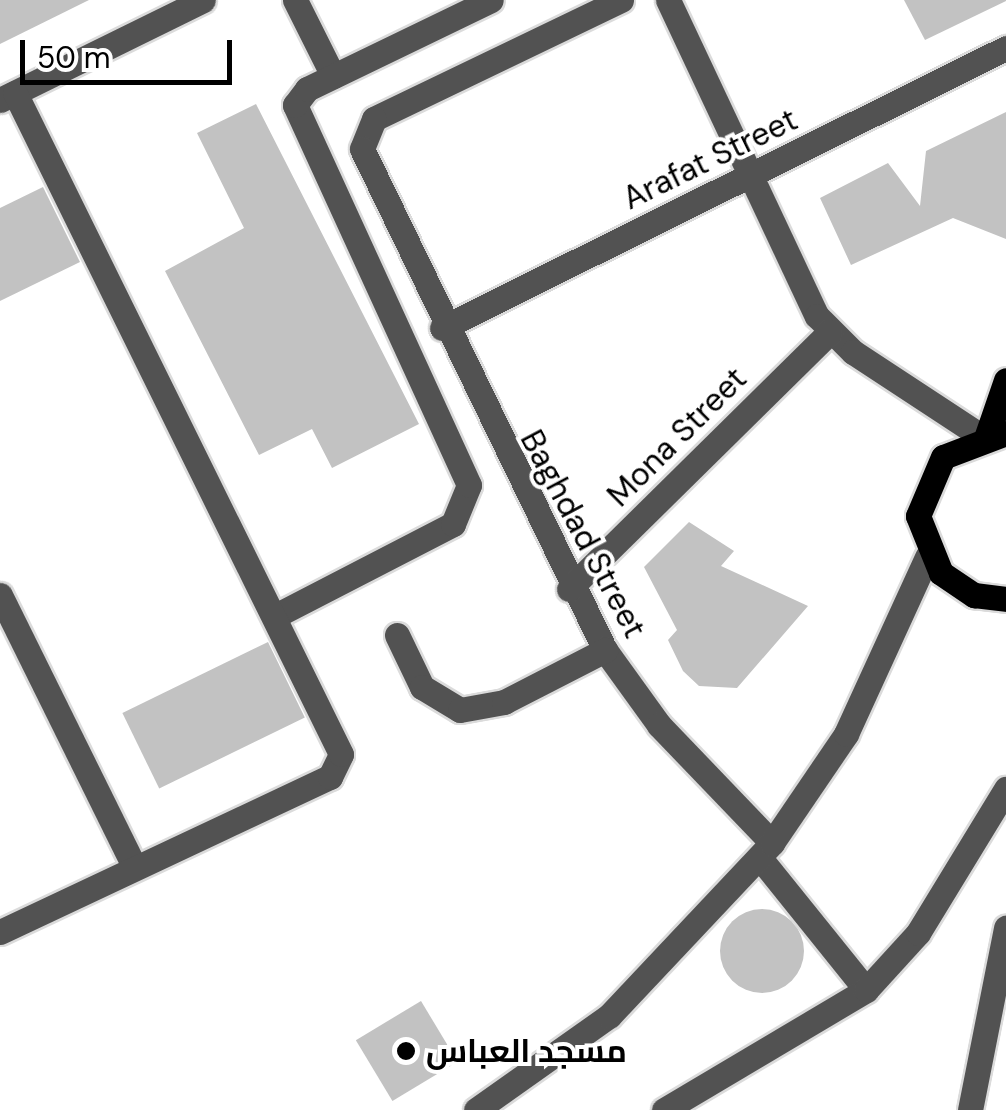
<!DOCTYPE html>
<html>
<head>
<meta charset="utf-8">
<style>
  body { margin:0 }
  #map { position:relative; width:1006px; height:1110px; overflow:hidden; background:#fff; font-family:"DM Sans",Cairo,sans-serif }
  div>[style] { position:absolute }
  .building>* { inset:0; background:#c2c2c2; transform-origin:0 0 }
  .round { border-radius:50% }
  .roads { filter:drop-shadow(2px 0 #dbdbdb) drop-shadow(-2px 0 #dbdbdb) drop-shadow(0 2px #dbdbdb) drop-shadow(0 -2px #dbdbdb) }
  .minor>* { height:25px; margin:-12.5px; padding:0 12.5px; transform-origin:12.5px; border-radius:12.5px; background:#525252 }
  .major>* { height:25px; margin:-12.5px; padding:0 12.5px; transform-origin:12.5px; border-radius:12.5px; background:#000 }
  .dots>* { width:28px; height:28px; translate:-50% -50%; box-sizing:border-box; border:5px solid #fff; border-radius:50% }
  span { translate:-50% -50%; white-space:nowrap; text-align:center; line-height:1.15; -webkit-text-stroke:8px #fff; paint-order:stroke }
  .street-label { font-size:32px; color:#000 }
  .poi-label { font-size:32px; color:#000; font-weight:700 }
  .left { translate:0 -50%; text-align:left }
  .scale { position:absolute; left:20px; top:40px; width:212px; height:45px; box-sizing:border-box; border:5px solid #000; border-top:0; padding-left:12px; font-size:30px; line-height:35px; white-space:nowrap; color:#000; -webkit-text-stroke:8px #fff; paint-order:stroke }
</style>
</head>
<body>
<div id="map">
  <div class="building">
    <i style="clip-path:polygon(0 0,89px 0,0 44px)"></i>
    <i style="clip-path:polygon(904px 0,1006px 0,1006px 1px,925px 40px)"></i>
    <i style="clip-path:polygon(256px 104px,419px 424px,332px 468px,312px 429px,259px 455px,165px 271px,244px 228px,197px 133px)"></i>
    <i style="clip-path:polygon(1006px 112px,1006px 239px,953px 218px,851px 265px,820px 198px,888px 163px,920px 206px,926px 151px)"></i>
    <i style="clip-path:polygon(43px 187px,80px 262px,0 301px,0 208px)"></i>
    <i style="clip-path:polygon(689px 522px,734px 551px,721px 566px,808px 606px,737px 688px,699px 686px,683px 671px,668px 640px,677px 630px,644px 567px)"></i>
    <i style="left:268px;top:642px;width:84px;height:162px;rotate:64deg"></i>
    <i class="round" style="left:720px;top:909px;width:84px;height:84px"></i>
    <i style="left:421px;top:1001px;width:71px;height:76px;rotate:59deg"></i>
  </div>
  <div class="roads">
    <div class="minor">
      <i style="left:295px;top:0;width:85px;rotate:63.4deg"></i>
      <i style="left:621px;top:0;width:274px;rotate:154.3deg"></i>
      <i style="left:374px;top:119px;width:32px;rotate:112deg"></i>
      <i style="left:362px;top:149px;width:557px;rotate:64.13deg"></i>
      <i style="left:605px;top:650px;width:92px;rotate:54.2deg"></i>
      <i style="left:659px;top:725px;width:163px;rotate:46.2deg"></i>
      <i style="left:668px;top:0;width:349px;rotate:64.8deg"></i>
      <i style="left:817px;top:316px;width:51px;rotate:45deg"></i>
      <i style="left:853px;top:352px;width:153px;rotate:33.3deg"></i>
      <i style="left:0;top:100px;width:226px;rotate:-26.2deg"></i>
      <i style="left:442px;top:328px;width:630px;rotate:-26.4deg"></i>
      <i style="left:569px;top:589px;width:366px;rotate:-44.6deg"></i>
      <i style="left:0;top:595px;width:300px;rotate:63.7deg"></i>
      <i style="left:277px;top:615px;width:198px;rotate:-27.3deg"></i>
      <i style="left:453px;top:524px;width:42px;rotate:-67.7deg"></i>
      <i style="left:469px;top:485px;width:418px;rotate:-114.6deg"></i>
      <i style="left:295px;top:105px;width:20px;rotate:-53deg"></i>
      <i style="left:307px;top:89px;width:204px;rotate:-25.8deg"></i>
      <i style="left:397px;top:635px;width:58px;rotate:64.3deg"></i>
      <i style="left:422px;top:687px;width:44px;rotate:31.2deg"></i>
      <i style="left:460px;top:710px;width:45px;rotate:-10.3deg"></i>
      <i style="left:504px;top:702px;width:114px;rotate:-27.2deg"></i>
      <i style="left:760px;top:858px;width:169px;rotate:51.2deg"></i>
      <i style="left:0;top:932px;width:365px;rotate:-25.2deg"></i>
      <i style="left:330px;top:777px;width:25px;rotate:-64deg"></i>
      <i style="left:341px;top:754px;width:737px;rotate:-116.25deg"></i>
      <i style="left:476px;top:1110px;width:163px;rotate:-35.3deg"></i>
      <i style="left:609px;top:1016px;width:238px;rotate:-46.7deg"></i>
      <i style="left:772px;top:843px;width:132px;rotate:-55.8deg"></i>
      <i style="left:846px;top:734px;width:195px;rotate:-65.4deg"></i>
      <i style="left:664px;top:1110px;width:235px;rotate:-30.7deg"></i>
      <i style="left:866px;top:990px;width:77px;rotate:-47.6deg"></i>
      <i style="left:918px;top:933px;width:169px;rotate:-58.6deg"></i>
      <i style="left:970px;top:1110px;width:186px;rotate:-78.8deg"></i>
    </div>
    <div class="major">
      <i style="left:1006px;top:433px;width:67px;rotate:159.1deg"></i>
      <i style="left:943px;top:457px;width:64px;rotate:113deg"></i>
      <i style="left:918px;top:516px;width:61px;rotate:68deg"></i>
      <i style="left:941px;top:573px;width:40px;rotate:34deg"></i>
      <i style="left:974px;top:595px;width:32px;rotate:7deg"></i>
      <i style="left:987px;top:435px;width:58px;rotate:-70.9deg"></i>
    </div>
  </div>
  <div class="dots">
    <i style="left:406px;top:1051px;background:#000"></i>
  </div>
  <div class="street-label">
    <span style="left:710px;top:159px;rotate:-26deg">Arafat Street</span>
    <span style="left:677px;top:437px;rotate:-45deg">Mona Street</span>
    <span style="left:583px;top:534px;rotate:62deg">Baghdad Street</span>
  </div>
  <div class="poi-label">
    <span class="left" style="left:426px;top:1051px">مسجد العباس</span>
  </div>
  <div class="scale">50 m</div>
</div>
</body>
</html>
